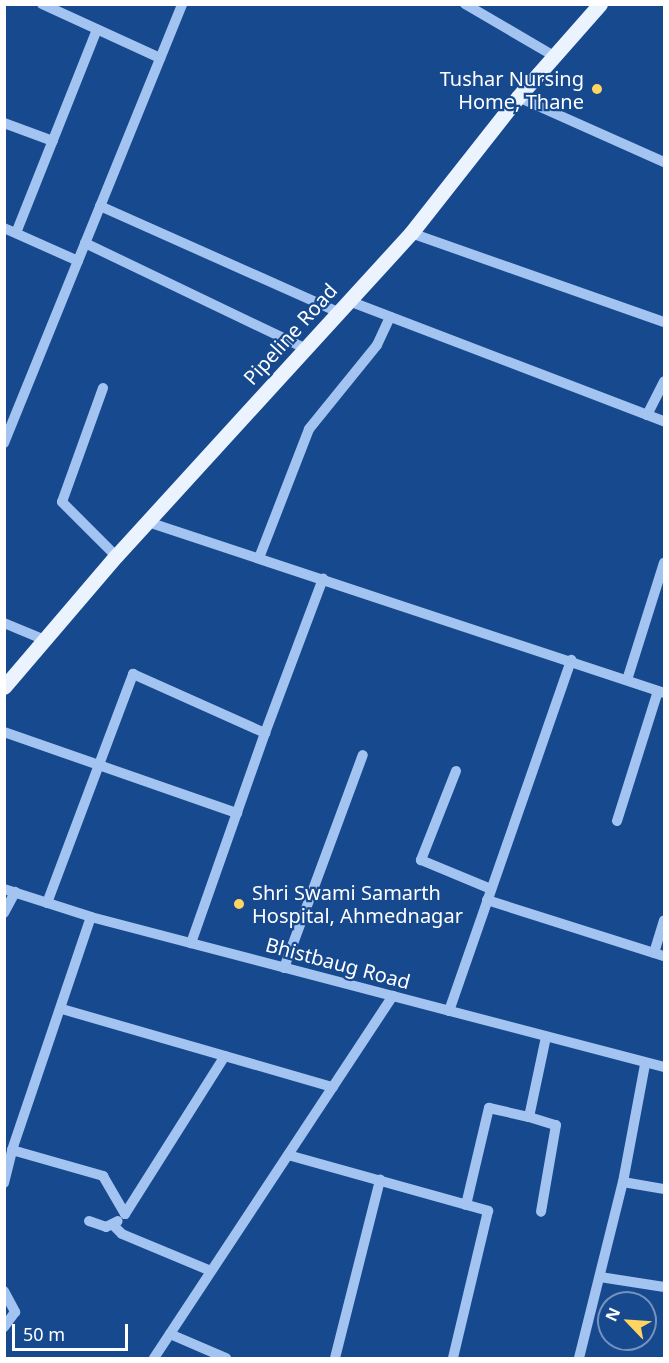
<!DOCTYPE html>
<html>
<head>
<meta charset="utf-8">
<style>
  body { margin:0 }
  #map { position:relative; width:669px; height:1363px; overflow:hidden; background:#17498f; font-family:"Noto Sans",sans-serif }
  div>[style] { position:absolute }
  .minor>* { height:10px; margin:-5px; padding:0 5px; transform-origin:5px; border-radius:5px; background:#a3c4f0 }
  .major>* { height:15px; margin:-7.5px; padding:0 7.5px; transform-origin:7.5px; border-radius:7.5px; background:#ebf3ff }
  .dots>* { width:16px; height:16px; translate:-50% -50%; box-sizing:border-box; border:3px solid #17498f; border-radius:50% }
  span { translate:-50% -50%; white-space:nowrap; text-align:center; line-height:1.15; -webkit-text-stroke:4.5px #17498f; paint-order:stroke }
  .poi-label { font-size:20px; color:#fff }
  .right { translate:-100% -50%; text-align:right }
  .left { translate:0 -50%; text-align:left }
  .street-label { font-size:20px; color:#fff }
  .frame { position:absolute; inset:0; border:6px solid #fff; pointer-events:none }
  .north { position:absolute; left:597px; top:1291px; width:60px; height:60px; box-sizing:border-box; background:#17498f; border:2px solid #7492bc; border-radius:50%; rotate:295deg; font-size:16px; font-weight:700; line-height:24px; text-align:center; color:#fff }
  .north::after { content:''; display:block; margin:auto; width:21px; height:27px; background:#ffd561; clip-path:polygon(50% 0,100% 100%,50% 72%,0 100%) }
  .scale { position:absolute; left:12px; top:1324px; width:116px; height:27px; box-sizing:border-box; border:3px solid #fff; border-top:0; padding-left:8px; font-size:18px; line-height:21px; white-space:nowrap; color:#fff; -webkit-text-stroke:4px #17498f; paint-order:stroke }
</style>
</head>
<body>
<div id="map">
  <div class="minor">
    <i style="left:42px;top:4px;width:130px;rotate:24.6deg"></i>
    <i style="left:465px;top:4px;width:103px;rotate:30.3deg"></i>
    <i style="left:518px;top:97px;width:160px;rotate:24deg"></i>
    <i style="left:4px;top:123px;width:52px;rotate:20.2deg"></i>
    <i style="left:100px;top:206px;width:263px;rotate:24deg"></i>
    <i style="left:4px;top:228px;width:81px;rotate:24deg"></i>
    <i style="left:16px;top:233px;width:219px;rotate:-68.3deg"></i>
    <i style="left:411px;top:233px;width:268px;rotate:19.4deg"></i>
    <i style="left:85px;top:243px;width:245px;rotate:25.6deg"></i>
    <i style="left:349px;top:301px;width:337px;rotate:20.9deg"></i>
    <i style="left:103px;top:388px;width:121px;rotate:109.8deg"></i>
    <i style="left:62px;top:502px;width:76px;rotate:45deg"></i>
    <i style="left:647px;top:415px;width:38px;rotate:-63deg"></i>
    <i style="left:4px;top:443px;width:474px;rotate:-67.9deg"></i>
    <i style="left:148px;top:522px;width:544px;rotate:18.33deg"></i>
    <i style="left:259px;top:558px;width:138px;rotate:-68.8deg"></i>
    <i style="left:309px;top:429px;width:108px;rotate:-51deg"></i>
    <i style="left:377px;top:345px;width:31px;rotate:-65deg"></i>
    <i style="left:4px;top:623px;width:44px;rotate:22.5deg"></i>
    <i style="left:627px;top:680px;width:123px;rotate:-72.5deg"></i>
    <i style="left:4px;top:732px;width:247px;rotate:19.2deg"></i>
    <i style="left:265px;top:733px;width:165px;rotate:-69.4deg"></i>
    <i style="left:456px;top:771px;width:96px;rotate:111.5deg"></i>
    <i style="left:421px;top:860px;width:76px;rotate:22.5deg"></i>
    <i style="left:617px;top:821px;width:136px;rotate:-72.5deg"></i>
    <i style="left:4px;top:889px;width:91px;rotate:17.8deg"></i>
    <i style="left:91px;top:917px;width:592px;rotate:14.67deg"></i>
    <i style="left:487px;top:900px;width:186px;rotate:17.6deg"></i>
    <i style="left:47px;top:903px;width:245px;rotate:-69.4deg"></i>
    <i style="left:133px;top:674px;width:145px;rotate:24.1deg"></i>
    <i style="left:265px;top:733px;width:223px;rotate:109.4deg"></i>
    <i style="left:4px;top:913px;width:24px;rotate:-62deg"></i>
    <i style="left:654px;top:953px;width:34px;rotate:-73deg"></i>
    <i style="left:284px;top:968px;width:227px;rotate:-69.7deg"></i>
    <i style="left:62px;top:1009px;width:282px;rotate:16.1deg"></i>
    <i style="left:449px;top:1011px;width:372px;rotate:-70.8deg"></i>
    <i style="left:529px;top:1117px;width:28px;rotate:17deg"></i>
    <i style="left:556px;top:1125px;width:88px;rotate:99.8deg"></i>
    <i style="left:12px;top:1150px;width:246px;rotate:-71.3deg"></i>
    <i style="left:288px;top:1155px;width:208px;rotate:15.6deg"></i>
    <i style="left:488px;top:1211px;width:151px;rotate:103.4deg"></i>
    <i style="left:623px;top:1182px;width:42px;rotate:9.7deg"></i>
    <i style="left:4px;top:1183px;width:34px;rotate:-76deg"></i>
    <i style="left:12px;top:1150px;width:95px;rotate:15.9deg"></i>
    <i style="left:103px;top:1176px;width:44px;rotate:59.9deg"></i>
    <i style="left:125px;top:1214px;width:187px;rotate:-57.7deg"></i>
    <i style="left:466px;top:1205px;width:100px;rotate:-76.7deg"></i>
    <i style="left:489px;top:1108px;width:41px;rotate:12.7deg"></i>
    <i style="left:529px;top:1117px;width:82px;rotate:-78deg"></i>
    <i style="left:89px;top:1221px;width:18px;rotate:19deg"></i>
    <i style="left:106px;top:1227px;width:13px;rotate:-27deg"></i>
    <i style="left:114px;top:1226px;width:11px;rotate:45deg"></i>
    <i style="left:122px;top:1234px;width:96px;rotate:22.6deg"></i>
    <i style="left:600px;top:1277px;width:65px;rotate:8.9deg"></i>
    <i style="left:4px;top:1291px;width:24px;rotate:62deg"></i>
    <i style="left:15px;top:1312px;width:19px;rotate:126deg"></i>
    <i style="left:170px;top:1334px;width:61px;rotate:23.2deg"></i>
    <i style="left:154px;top:1358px;width:434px;rotate:-56.6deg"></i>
    <i style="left:335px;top:1358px;width:184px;rotate:-75.8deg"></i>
    <i style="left:579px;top:1358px;width:181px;rotate:-76deg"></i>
    <i style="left:623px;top:1182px;width:120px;rotate:-79.4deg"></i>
  </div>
  <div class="major">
    <i style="left:4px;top:687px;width:172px;rotate:-49.5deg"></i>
    <i style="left:116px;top:556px;width:437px;rotate:-47.6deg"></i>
    <i style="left:411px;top:233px;width:173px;rotate:-51.8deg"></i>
    <i style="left:518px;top:97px;width:124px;rotate:-48.6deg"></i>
  </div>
  <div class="dots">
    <i style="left:597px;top:89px;background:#ffd561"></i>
    <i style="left:239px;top:904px;background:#ffd561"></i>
  </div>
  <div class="poi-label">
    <span class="right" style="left:584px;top:90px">Tushar Nursing<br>Home, Thane</span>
    <span class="left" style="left:252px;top:904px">Shri Swami Samarth<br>Hospital, Ahmednagar</span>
  </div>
  <div class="street-label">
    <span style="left:290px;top:334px;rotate:-48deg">Pipeline Road</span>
    <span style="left:338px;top:963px;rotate:15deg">Bhistbaug Road</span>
  </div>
  <div class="frame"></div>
  <div class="north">N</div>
  <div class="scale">50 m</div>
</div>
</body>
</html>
